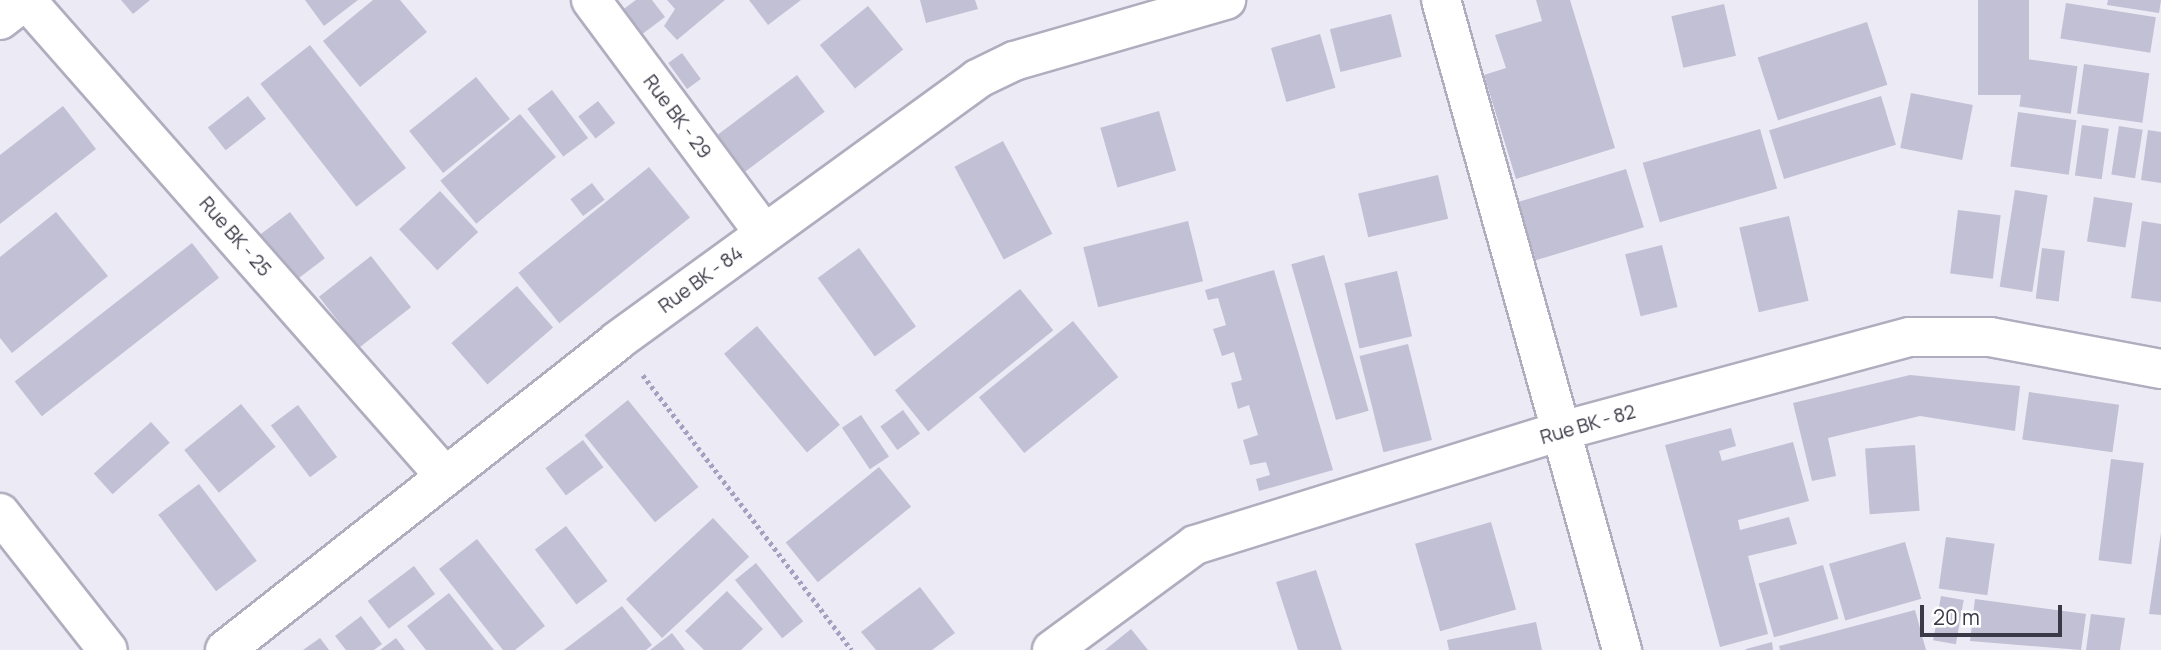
<!DOCTYPE html>
<html>
<head>
<meta charset="utf-8">
<style>
  body { margin:0 }
  #map { position:relative; width:2161px; height:650px; overflow:hidden; background:#eceaf4; font-family:Manrope,sans-serif }
  div>[style] { position:absolute }
  .building>* { inset:0; background:#c2c0d5; transform-origin:0 0 }
  .path>* { height:4.5px; margin-top:-2.25px; transform-origin:0; background:repeating-linear-gradient(90deg,#a4a0c0 0 3.5px,transparent 0 7px) }
  .roads { filter:drop-shadow(2px 0 #b0adbf) drop-shadow(-2px 0 #b0adbf) drop-shadow(0 2px #b0adbf) drop-shadow(0 -2px #b0adbf) }
  .minor>* { height:38px; margin:-19px; padding:0 19px; transform-origin:19px; border-radius:19px; background:#fff }
  span { translate:-50% -50%; white-space:nowrap; text-align:center; line-height:1.15; -webkit-text-stroke:6px #fff; paint-order:stroke }
  .street-label { font-size:19px; color:#3a3947 }
  .scale { position:absolute; left:1920px; top:605px; width:142px; height:32px; box-sizing:border-box; border:4px solid #3a3947; border-top:0; padding-left:9px; font-size:21px; line-height:24px; white-space:nowrap; color:#3a3947; -webkit-text-stroke:5px #fff; paint-order:stroke }
</style>
</head>
<body>
<div id="map">
  <div class="building">
    <i style="clip-path:polygon(121px 0,150px 0,133px 14px)"></i>
    <i style="clip-path:polygon(305px 0,358px 0,324px 26px)"></i>
    <i style="clip-path:polygon(373px 0,400px 0,427px 32px,360px 87px,323px 41px)"></i>
    <i style="clip-path:polygon(636px 0,652px 0,665px 17px,629px 44px,610px 19px)"></i>
    <i style="clip-path:polygon(667px 0,725px 0,677px 40px,664px 26px,675px 9px)"></i>
    <i style="clip-path:polygon(749px 0,801px 0,768px 25px)"></i>
    <i style="clip-path:polygon(920px 0,975px 0,978px 9px,926px 23px)"></i>
    <i style="clip-path:polygon(1536px 0,1570px 0,1615px 148px,1516px 179px,1484px 75px,1506px 68px,1495px 35px,1542px 21px)"></i>
    <i style="left:1978px;top:0;width:51px;height:95px"></i>
    <i style="clip-path:polygon(2108px 0,2161px 0,2159px 13px,2107px 5px)"></i>
    <i style="left:2066px;top:3px;width:91px;height:36px;rotate:9deg"></i>
    <i style="left:1724px;top:4px;width:53px;height:54px;rotate:77deg"></i>
    <i style="left:868px;top:6px;width:56px;height:62px;rotate:51deg"></i>
    <i style="left:1391px;top:14px;width:44px;height:63px;rotate:76deg"></i>
    <i style="left:1867px;top:22px;width:66px;height:115px;rotate:72deg"></i>
    <i style="left:1320px;top:34px;width:56px;height:51px;rotate:74deg"></i>
    <i style="left:310px;top:45px;width:156px;height:63px;rotate:52deg"></i>
    <i style="left:682px;top:53px;width:32px;height:17px;rotate:54deg"></i>
    <i style="left:2026px;top:59px;width:52px;height:48px;rotate:8deg"></i>
    <i style="left:2084px;top:64px;width:66px;height:50px;rotate:8deg"></i>
    <i style="left:797px;top:75px;width:46px;height:103px;rotate:53deg"></i>
    <i style="left:476px;top:77px;width:54px;height:86px;rotate:51deg"></i>
    <i style="left:552px;top:90px;width:60px;height:31px;rotate:53deg"></i>
    <i style="left:1911px;top:93px;width:63px;height:56px;rotate:11deg"></i>
    <i style="left:248px;top:96px;width:29px;height:51px;rotate:52deg"></i>
    <i style="left:1881px;top:96px;width:51px;height:117px;rotate:73deg"></i>
    <i style="left:598px;top:101px;width:28px;height:25px;rotate:52deg"></i>
    <i style="clip-path:polygon(63px 106px,96px 149px,0 224px,0 155px)"></i>
    <i style="left:1159px;top:111px;width:62px;height:61px;rotate:74deg"></i>
    <i style="left:2018px;top:112px;width:59px;height:55px;rotate:8deg"></i>
    <i style="left:520px;top:114px;width:56px;height:104px;rotate:50deg"></i>
    <i style="left:2082px;top:125px;width:27px;height:51px;rotate:8deg"></i>
    <i style="left:2119px;top:126px;width:24px;height:49px;rotate:9deg"></i>
    <i style="left:1760px;top:129px;width:62px;height:122px;rotate:74deg"></i>
    <i style="clip-path:polygon(2148px 130px,2161px 132px,2161px 183px,2141px 180px)"></i>
    <i style="left:1003px;top:141px;width:105px;height:55px;rotate:62deg"></i>
    <i style="left:649px;top:167px;width:65px;height:168px;rotate:51deg"></i>
    <i style="left:1626px;top:169px;width:61px;height:113px;rotate:73deg"></i>
    <i style="left:1438px;top:175px;width:45px;height:82px;rotate:77deg"></i>
    <i style="left:592px;top:183px;width:21px;height:27px;rotate:53deg"></i>
    <i style="left:2015px;top:190px;width:33px;height:98px;rotate:9deg"></i>
    <i style="left:440px;top:191px;width:56px;height:56px;rotate:47deg"></i>
    <i style="left:2094px;top:197px;width:39px;height:45px;rotate:9deg"></i>
    <i style="left:1958px;top:210px;width:43px;height:64px;rotate:7deg"></i>
    <i style="clip-path:polygon(56px 212px,108px 276px,12px 353px,0 338px,0 257px)"></i>
    <i style="left:290px;top:212px;width:58px;height:43px;rotate:53deg"></i>
    <i style="left:1789px;top:216px;width:87px;height:51px;rotate:77deg"></i>
    <i style="left:1188px;top:221px;width:62px;height:108px;rotate:76deg"></i>
    <i style="clip-path:polygon(2142px 221px,2161px 224px,2161px 302px,2131px 298px)"></i>
    <i style="left:192px;top:243px;width:44px;height:225px;rotate:52deg"></i>
    <i style="left:1662px;top:245px;width:64px;height:38px;rotate:76deg"></i>
    <i style="left:859px;top:248px;width:97px;height:51px;rotate:54deg"></i>
    <i style="left:2042px;top:248px;width:23px;height:51px;rotate:7deg"></i>
    <i style="left:1324px;top:255px;width:162px;height:34px;rotate:74deg"></i>
    <i style="left:371px;top:256px;width:65px;height:66px;rotate:52deg"></i>
    <i style="clip-path:polygon(1274px 270px,1333px 470px,1259px 491px,1256px 479px,1270px 475px,1266px 462px,1250px 465px,1243px 440px,1258px 435px,1249px 405px,1238px 409px,1231px 383px,1242px 380px,1234px 352px,1222px 356px,1213px 329px,1226px 325px,1218px 298px,1208px 300px,1205px 290px)"></i>
    <i style="left:1397px;top:271px;width:67px;height:54px;rotate:77deg"></i>
    <i style="left:517px;top:286px;width:55px;height:87px;rotate:49deg"></i>
    <i style="left:1020px;top:289px;width:53px;height:161px;rotate:51deg"></i>
    <i style="left:1073px;top:321px;width:72px;height:121px;rotate:51deg"></i>
    <i style="left:757px;top:326px;width:129px;height:43px;rotate:50deg"></i>
    <i style="left:1408px;top:344px;width:99px;height:50px;rotate:76deg"></i>
    <i style="clip-path:polygon(1910px 375px,2020px 386px,2015px 431px,1920px 416px,1828px 438px,1836px 476px,1812px 481px,1793px 403px)"></i>
    <i style="left:2029px;top:392px;width:91px;height:48px;rotate:8deg"></i>
    <i style="left:628px;top:400px;width:112px;height:56px;rotate:51deg"></i>
    <i style="left:241px;top:404px;width:55px;height:73px;rotate:51deg"></i>
    <i style="left:298px;top:405px;width:65px;height:34px;rotate:53deg"></i>
    <i style="left:903px;top:410px;width:29px;height:28px;rotate:54deg"></i>
    <i style="left:861px;top:415px;width:50px;height:23px;rotate:56deg"></i>
    <i style="left:151px;top:422px;width:28px;height:77px;rotate:48deg"></i>
    <i style="clip-path:polygon(1731px 428px,1736px 446px,1719px 451px,1722px 461px,1793px 442px,1809px 501px,1738px 520px,1740px 530px,1789px 517px,1797px 544px,1748px 556px,1768px 634px,1720px 647px,1665px 445px)"></i>
    <i style="left:583px;top:440px;width:34px;height:47px;rotate:53deg"></i>
    <i style="left:1915px;top:445px;width:66px;height:50px;rotate:86deg"></i>
    <i style="left:2111px;top:459px;width:33px;height:102px;rotate:7deg"></i>
    <i style="left:879px;top:467px;width:51px;height:120px;rotate:51deg"></i>
    <i style="left:199px;top:484px;width:96px;height:51px;rotate:53deg"></i>
    <i style="left:713px;top:518px;width:53px;height:119px;rotate:47deg"></i>
    <i style="left:1491px;top:522px;width:91px;height:79px;rotate:74deg"></i>
    <i style="left:566px;top:526px;width:69px;height:39px;rotate:53deg"></i>
    <i style="clip-path:polygon(2161px 533px,2161px 615px,2149px 614px)"></i>
    <i style="left:1946px;top:537px;width:49px;height:52px;rotate:8deg"></i>
    <i style="clip-path:polygon(477px 539px,545px 626px,515px 650px,503px 650px,439px 569px)"></i>
    <i style="left:1905px;top:542px;width:59px;height:79px;rotate:74deg"></i>
    <i style="left:756px;top:563px;width:75px;height:27px;rotate:51deg"></i>
    <i style="left:1823px;top:565px;width:56px;height:67px;rotate:74deg"></i>
    <i style="left:414px;top:566px;width:35px;height:58px;rotate:53deg"></i>
    <i style="clip-path:polygon(1316px 570px,1342px 650px,1298px 650px,1276px 582px)"></i>
    <i style="clip-path:polygon(920px 587px,955px 633px,932px 650px,876px 650px,861px 632px)"></i>
    <i style="clip-path:polygon(727px 591px,763px 629px,741px 650px,704px 650px,685px 631px)"></i>
    <i style="clip-path:polygon(449px 593px,494px 650px,426px 650px,407px 626px)"></i>
    <i style="left:1941px;top:596px;width:23px;height:45px;rotate:10deg"></i>
    <i style="clip-path:polygon(1975px 599px,2086px 614px,2081px 650px,1970px 641px)"></i>
    <i style="clip-path:polygon(622px 606px,652px 645px,646px 650px,564px 650px)"></i>
    <i style="clip-path:polygon(1915px 610px,1926px 650px,1780px 650px,1779px 646px)"></i>
    <i style="clip-path:polygon(2091px 614px,2125px 618px,2120px 650px,2086px 650px)"></i>
    <i style="clip-path:polygon(361px 616px,382px 644px,374px 650px,346px 650px,335px 636px)"></i>
    <i style="clip-path:polygon(1536px 622px,1542px 650px,1449px 650px,1447px 640px)"></i>
    <i style="clip-path:polygon(1131px 629px,1148px 650px,1105px 650px)"></i>
    <i style="clip-path:polygon(672px 633px,685px 650px,650px 650px)"></i>
    <i style="clip-path:polygon(320px 638px,329px 650px,303px 650px)"></i>
    <i style="clip-path:polygon(396px 638px,405px 650px,380px 650px)"></i>
    <i style="clip-path:polygon(1772px 642px,1773px 650px,1746px 650px,1746px 649px)"></i>
  </div>
  <div class="path">
    <i style="left:643px;top:375px;width:345px;rotate:52.8deg"></i>
  </div>
  <div class="roads">
    <div class="minor">
      <i style="left:26px;top:0;width:633px;rotate:48.65deg"></i>
      <i style="left:591px;top:0;width:290px;rotate:53.4deg"></i>
      <i style="left:1441px;top:0;width:675px;rotate:74.44deg"></i>
      <i style="left:0;top:20px;width:33px;rotate:-38deg"></i>
      <i style="left:0;top:513px;width:174px;rotate:51.8deg"></i>
      <i style="left:225px;top:650px;width:499px;rotate:-38.2deg"></i>
      <i style="left:617px;top:341px;width:445px;rotate:-36deg"></i>
      <i style="left:977px;top:79px;width:41px;rotate:-25.9deg"></i>
      <i style="left:1014px;top:61px;width:221px;rotate:-16.1deg"></i>
      <i style="left:1052px;top:650px;width:177px;rotate:-36.3deg"></i>
      <i style="left:1195px;top:545px;width:383px;rotate:-17.3deg"></i>
      <i style="left:1561px;top:431px;width:361px;rotate:-15.1deg"></i>
      <i style="left:1910px;top:337px;width:80px"></i>
      <i style="left:1990px;top:337px;width:174px;rotate:10.6deg"></i>
    </div>
  </div>
  <div class="street-label">
    <span style="left:677px;top:117px;rotate:53deg">Rue BK - 29</span>
    <span style="left:235px;top:237px;rotate:49deg">Rue BK - 25</span>
    <span style="left:701px;top:280px;rotate:-36deg">Rue BK - 84</span>
    <span style="left:1588px;top:425px;rotate:-16deg">Rue BK - 82</span>
  </div>
  <div class="scale">20 m</div>
</div>
</body>
</html>
